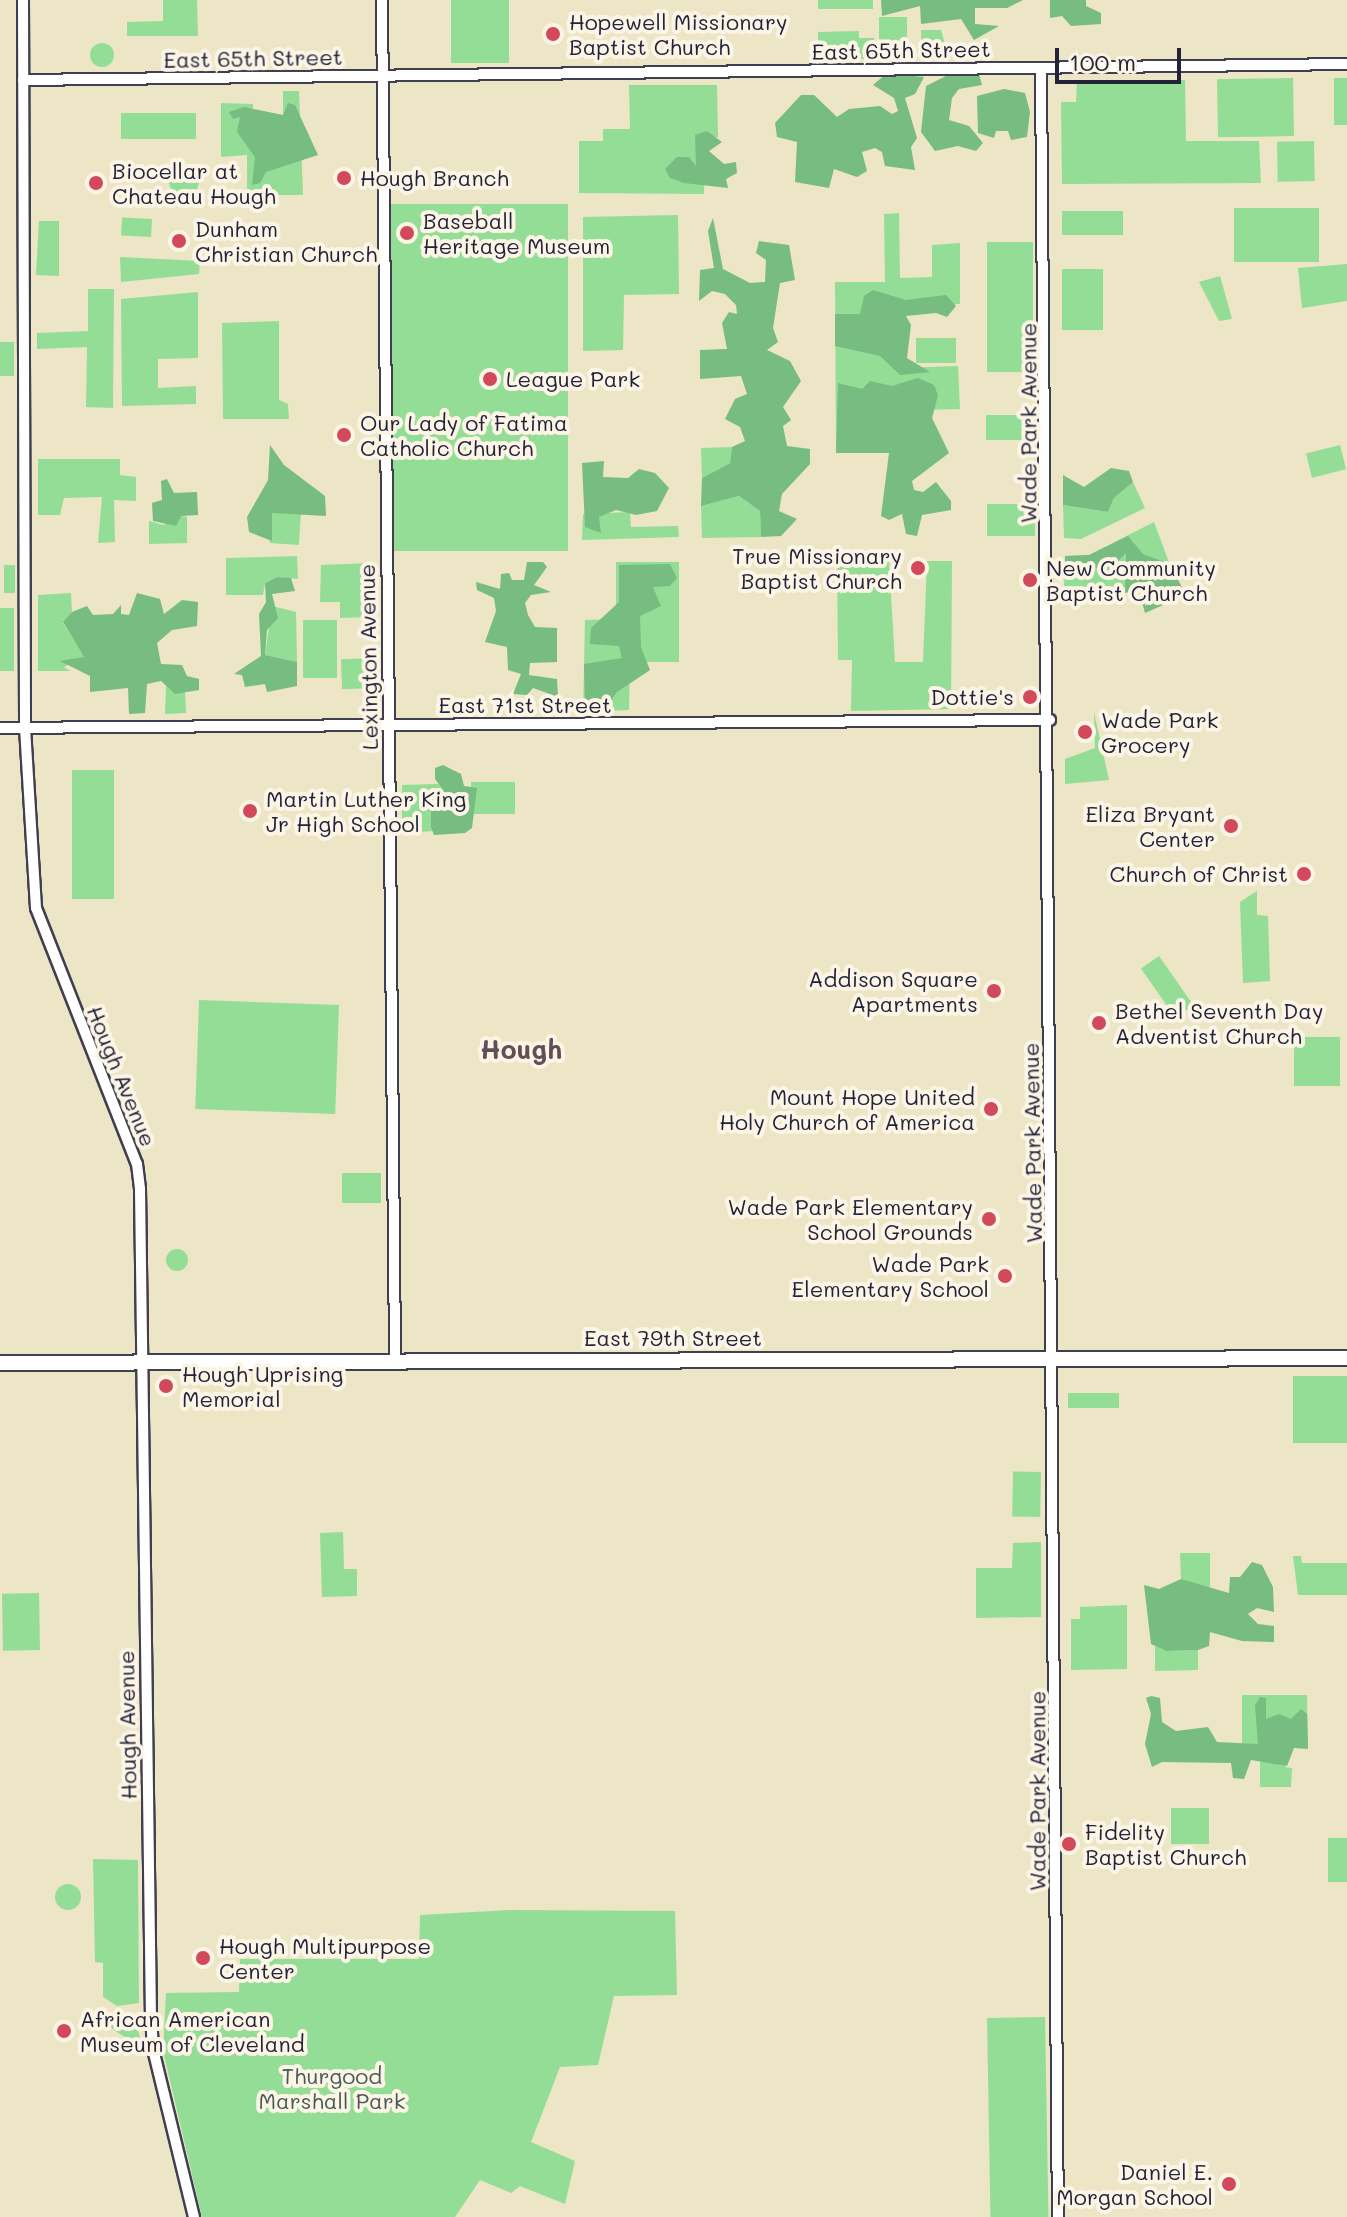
<!DOCTYPE html>
<html>
<head>
<meta charset="utf-8">
<style>
  body { margin:0 }
  #map { position:relative; width:1347px; height:2217px; overflow:hidden; background:#ece5c6; font-family:Mali,sans-serif }
  div>[style] { position:absolute }
  .green>* { inset:0; background:#94dd97; transform-origin:0 0 }
  .round { border-radius:50% }
  .forest>* { inset:0; background:#77bc80 }
  .roads { filter:drop-shadow(2px 0 #403f50) drop-shadow(-2px 0 #403f50) drop-shadow(0 2px #403f50) drop-shadow(0 -2px #403f50) }
  .minor>* { height:10px; margin:-5px; padding:0 5px; transform-origin:5px; border-radius:5px; background:#fff }
  .major>* { height:14px; margin:-7px; padding:0 7px; transform-origin:7px; border-radius:7px; background:#fff }
  .dots>* { width:22px; height:22px; translate:-50% -50%; box-sizing:border-box; border:4px solid #fcf5e5; border-radius:50% }
  span { translate:-50% -50%; white-space:nowrap; text-align:center; line-height:1.15; -webkit-text-stroke:8px #fcf5e5; paint-order:stroke }
  .poi-label { font-size:22px; color:#22223b }
  .left { translate:0 -50%; text-align:left }
  .right { translate:-100% -50%; text-align:right }
  .street-label { font-size:22px; color:#22223b }
  .park-label { font-size:22px; color:#445a57 }
  .quarter-label { font-size:26px; color:#614f58; font-weight:700 }
  .scale { position:absolute; left:1055px; top:48px; width:126px; height:36px; box-sizing:border-box; border:4px solid #22223b; border-top:0; padding-left:10px; font-size:24px; line-height:28px; white-space:nowrap; color:#22223b; -webkit-text-stroke:6px #fcf5e5; paint-order:stroke }
</style>
</head>
<body>
<div id="map">
  <div class="green">
    <i style="clip-path:polygon(163px 0,197px 0,198px 36px,127px 36px,127px 22px,163px 21px)"></i>
    <i style="left:451px;top:0;width:58px;height:63px"></i>
    <i style="left:818px;top:0;width:55px;height:9px"></i>
    <i style="left:907px;top:17px;width:41px;height:28px;rotate:90deg"></i>
    <i style="clip-path:polygon(921px 30px,941px 30px,949px 58px,922px 58px)"></i>
    <i style="clip-path:polygon(859px 31px,859px 38px,874px 38px,875px 59px,818px 59px,818px 32px)"></i>
    <i class="round" style="left:90px;top:43px;width:24px;height:24px"></i>
    <i style="left:1293px;top:78px;width:58px;height:76px;rotate:89deg"></i>
    <i style="left:1334px;top:78px;width:13px;height:47px"></i>
    <i style="clip-path:polygon(1077px 80px,1185px 80px,1186px 141px,1259px 141px,1261px 183px,1062px 184px,1061px 102px,1076px 102px)"></i>
    <i style="clip-path:polygon(629px 85px,717px 85px,718px 137px,705px 138px,704px 194px,579px 193px,579px 141px,603px 141px,603px 129px,630px 129px)"></i>
    <i style="clip-path:polygon(283px 91px,299px 91px,303px 195px,247px 195px,247px 155px,221px 157px,221px 103px,253px 104px,253px 111px,283px 115px)"></i>
    <i style="left:196px;top:113px;width:26px;height:75px;rotate:90deg"></i>
    <i style="left:1314px;top:141px;width:40px;height:37px;rotate:89deg"></i>
    <i class="round" style="left:169px;top:166px;width:30px;height:30px"></i>
    <i style="left:568px;top:204px;width:347px;height:184px;rotate:90deg"></i>
    <i style="left:1234px;top:208px;width:85px;height:54px"></i>
    <i style="left:1062px;top:211px;width:61px;height:24px"></i>
    <i style="clip-path:polygon(899px 213px,900px 278px,932px 277px,932px 245px,960px 243px,960px 304px,886px 306px,900px 368px,958px 366px,960px 409px,888px 411px,888px 449px,836px 449px,835px 282px,885px 282px,884px 214px)"></i>
    <i style="clip-path:polygon(678px 215px,679px 294px,624px 295px,623px 350px,583px 351px,583px 217px)"></i>
    <i style="left:152px;top:219px;width:18px;height:30px;rotate:93deg"></i>
    <i style="clip-path:polygon(39px 221px,59px 221px,59px 276px,36px 275px)"></i>
    <i style="left:1033px;top:242px;width:130px;height:46px;rotate:90deg"></i>
    <i style="clip-path:polygon(120px 257px,200px 261px,199px 274px,121px 282px)"></i>
    <i style="clip-path:polygon(1347px 264px,1347px 301px,1302px 308px,1298px 268px)"></i>
    <i style="left:1103px;top:269px;width:61px;height:41px;rotate:90deg"></i>
    <i style="clip-path:polygon(1220px 276px,1232px 319px,1219px 321px,1199px 282px)"></i>
    <i style="clip-path:polygon(88px 289px,114px 289px,113px 408px,86px 407px,87px 347px,37px 349px,37px 333px,88px 331px)"></i>
    <i style="clip-path:polygon(198px 292px,198px 358px,158px 359px,158px 388px,196px 386px,196px 404px,122px 406px,121px 299px)"></i>
    <i style="clip-path:polygon(279px 321px,279px 400px,288px 404px,289px 419px,223px 419px,222px 323px)"></i>
    <i style="left:916px;top:338px;width:40px;height:25px"></i>
    <i style="left:0;top:342px;width:14px;height:34px"></i>
    <i style="left:986px;top:415px;width:49px;height:25px"></i>
    <i style="left:1340px;top:445px;width:25px;height:35px;rotate:76deg"></i>
    <i style="clip-path:polygon(732px 447px,730px 463px,702px 478px,701px 448px)"></i>
    <i style="clip-path:polygon(38px 459px,120px 459px,120px 475px,136px 477px,136px 501px,114px 500px,115px 542px,98px 543px,102px 497px,64px 498px,60px 515px,38px 515px)"></i>
    <i style="clip-path:polygon(1133px 482px,1145px 508px,1081px 539px,1064px 538px,1063px 505px,1108px 512px,1114px 498px)"></i>
    <i style="clip-path:polygon(739px 496px,760px 511px,761px 537px,702px 538px,701px 506px)"></i>
    <i style="left:1035px;top:504px;width:32px;height:48px;rotate:90deg"></i>
    <i style="left:272px;top:512px;width:29px;height:31px;rotate:4deg"></i>
    <i style="clip-path:polygon(630px 512px,631px 527px,678px 526px,679px 537px,582px 540px,583px 514px)"></i>
    <i style="clip-path:polygon(181px 516px,187px 517px,187px 543px,149px 544px,149px 521px,163px 525px)"></i>
    <i style="clip-path:polygon(1154px 522px,1180px 592px,1145px 610px,1144px 587px,1064px 587px,1065px 556px,1089px 555px)"></i>
    <i style="clip-path:polygon(297px 556px,298px 579px,277px 577px,265px 583px,263px 595px,226px 595px,226px 558px)"></i>
    <i style="clip-path:polygon(837px 561px,889px 561px,895px 662px,923px 662px,927px 561px,952px 561px,951px 709px,851px 711px,852px 660px,838px 660px)"></i>
    <i style="clip-path:polygon(616px 562px,679px 562px,679px 662px,630px 662px,629px 710px,583px 712px,585px 620px,616px 619px)"></i>
    <i style="clip-path:polygon(373px 563px,374px 617px,340px 618px,340px 602px,320px 602px,321px 565px)"></i>
    <i style="left:4px;top:565px;width:11px;height:28px"></i>
    <i style="clip-path:polygon(71px 593px,72px 612px,63px 623px,84px 657px,64px 667px,70px 671px,38px 671px,38px 595px)"></i>
    <i style="clip-path:polygon(272px 606px,296px 612px,297px 662px,265px 655px)"></i>
    <i style="left:0;top:608px;width:14px;height:63px"></i>
    <i style="left:303px;top:620px;width:34px;height:58px"></i>
    <i style="left:375px;top:658px;width:30px;height:34px;rotate:88deg"></i>
    <i style="clip-path:polygon(166px 686px,175px 693px,185px 691px,186px 713px,165px 714px)"></i>
    <i style="clip-path:polygon(1094px 712px,1109px 780px,1065px 784px,1065px 759px,1095px 748px)"></i>
    <i style="left:114px;top:770px;width:129px;height:42px;rotate:90deg"></i>
    <i style="left:515px;top:782px;width:32px;height:44px;rotate:90deg"></i>
    <i style="clip-path:polygon(438px 784px,445px 793px,443px 805px,431px 808px,433px 831px,402px 833px,402px 785px)"></i>
    <i style="clip-path:polygon(1257px 891px,1257px 915px,1268px 916px,1270px 981px,1243px 983px,1240px 902px)"></i>
    <i style="left:1159px;top:956px;width:60px;height:22px;rotate:55deg"></i>
    <i style="left:339px;top:1005px;width:109px;height:140px;rotate:92deg"></i>
    <i style="left:1294px;top:1037px;width:46px;height:49px"></i>
    <i style="left:381px;top:1173px;width:30px;height:39px;rotate:90deg"></i>
    <i class="round" style="left:166px;top:1249px;width:22px;height:22px"></i>
    <i style="left:1293px;top:1376px;width:54px;height:67px"></i>
    <i style="left:1068px;top:1393px;width:51px;height:15px"></i>
    <i style="left:1041px;top:1472px;width:45px;height:28px;rotate:91deg"></i>
    <i style="clip-path:polygon(343px 1532px,344px 1569px,357px 1569px,357px 1596px,322px 1597px,320px 1533px)"></i>
    <i style="clip-path:polygon(1041px 1542px,1041px 1617px,976px 1618px,976px 1568px,1012px 1568px,1013px 1543px)"></i>
    <i style="clip-path:polygon(1180px 1553px,1210px 1553px,1210px 1591px,1181px 1579px)"></i>
    <i style="clip-path:polygon(1293px 1556px,1301px 1556px,1302px 1563px,1347px 1563px,1347px 1595px,1298px 1595px)"></i>
    <i style="left:39px;top:1593px;width:57px;height:37px;rotate:89deg"></i>
    <i style="clip-path:polygon(1127px 1605px,1127px 1669px,1071px 1670px,1071px 1619px,1080px 1619px,1080px 1607px)"></i>
    <i style="clip-path:polygon(1155px 1646px,1166px 1651px,1198px 1650px,1198px 1670px,1155px 1671px)"></i>
    <i style="clip-path:polygon(1242px 1695px,1307px 1695px,1308px 1746px,1293px 1746px,1285px 1755px,1285px 1767px,1292px 1768px,1291px 1787px,1260px 1787px,1260px 1755px,1242px 1755px)"></i>
    <i style="left:1171px;top:1808px;width:38px;height:36px"></i>
    <i style="left:1347px;top:1838px;width:44px;height:19px;rotate:90deg"></i>
    <i style="clip-path:polygon(93px 1859px,138px 1860px,139px 2003px,117px 2006px,103px 1997px,103px 1963px,95px 1962px)"></i>
    <i class="round" style="left:55px;top:1884px;width:26px;height:26px"></i>
    <i style="clip-path:polygon(512px 1910px,675px 1911px,677px 1995px,614px 1996px,598px 2065px,560px 2067px,531px 2142px,575px 2161px,565px 2204px,520px 2186px,511px 2193px,480px 2180px,455px 2217px,202px 2217px,163px 2051px,166px 1993px,239px 1992px,240px 1959px,419px 1959px,420px 1915px)"></i>
    <i style="left:1045px;top:2017px;width:200px;height:58px;rotate:89deg"></i>
    <i style="clip-path:polygon(137px 2024px,142px 2049px,107px 2025px)"></i>
  </div>
  <div class="forest">
    <i style="clip-path:polygon(881px 0,1023px 0,1007px 8px,975px 8px,975px 24px,999px 26px,974px 40px,961px 19px,921px 24px,920px 6px,882px 16px)"></i>
    <i style="clip-path:polygon(1050px 0,1086px 0,1086px 6px,1101px 13px,1101px 24px,1071px 26px,1062px 16px,1050px 18px)"></i>
    <i style="clip-path:polygon(887px 73px,924px 77px,915px 94px,905px 98px,917px 138px,911px 147px,915px 170px,885px 166px,882px 152px,875px 148px,862px 152px,867px 171px,857px 177px,834px 169px,829px 188px,795px 182px,797px 142px,777px 137px,775px 123px,801px 95px,814px 95px,837px 117px,849px 109px,880px 106px,892px 114px,898px 111px,894px 98px,873px 85px)"></i>
    <i style="clip-path:polygon(979px 74px,982px 85px,959px 89px,952px 98px,949px 120px,969px 126px,983px 143px,976px 151px,958px 146px,935px 151px,921px 132px,926px 86px,948px 75px)"></i>
    <i style="clip-path:polygon(1004px 89px,1025px 93px,1030px 112px,1027px 137px,1011px 140px,1008px 131px,996px 131px,994px 138px,978px 133px,977px 96px)"></i>
    <i style="clip-path:polygon(288px 103px,295px 105px,318px 155px,266px 172px,260px 183px,252px 185px,255px 157px,237px 132px,240px 117px,233px 119px,229px 112px,244px 107px,283px 115px)"></i>
    <i style="clip-path:polygon(707px 131px,722px 142px,709px 151px,724px 164px,736px 162px,737px 173px,726px 179px,728px 188px,684px 183px,670px 178px,665px 169px,677px 157px,689px 157px,696px 166px,695px 135px)"></i>
    <i style="clip-path:polygon(713px 218px,723px 269px,750px 283px,765px 282px,766px 260px,756px 253px,759px 241px,789px 245px,795px 280px,780px 283px,773px 328px,778px 342px,767px 350px,790px 361px,801px 381px,783px 407px,791px 420px,783px 426px,787px 446px,810px 449px,810px 464px,782px 494px,779px 511px,797px 519px,781px 536px,761px 537px,760px 511px,739px 496px,701px 506px,702px 478px,730px 463px,732px 447px,745px 441px,740px 427px,725px 419px,735px 399px,747px 394px,741px 376px,700px 379px,700px 350px,727px 349px,722px 323px,729px 312px,737px 314px,736px 305px,725px 294px,712px 291px,699px 301px,700px 270px,714px 268px,708px 231px)"></i>
    <i style="clip-path:polygon(873px 290px,906px 300px,946px 295px,956px 306px,947px 317px,936px 313px,906px 316px,911px 325px,907px 358px,930px 372px,900px 375px,880px 356px,835px 346px,835px 314px,860px 314px,864px 296px)"></i>
    <i style="clip-path:polygon(918px 378px,934px 385px,938px 395px,932px 418px,949px 453px,912px 481px,914px 490px,923px 492px,936px 482px,951px 501px,951px 510px,922px 515px,917px 536px,906px 534px,902px 514px,889px 520px,881px 516px,889px 453px,836px 453px,838px 383px,862px 389px,870px 381px,892px 386px)"></i>
    <i style="clip-path:polygon(270px 445px,284px 465px,325px 496px,326px 516px,272px 513px,272px 541px,249px 532px,247px 517px,268px 480px)"></i>
    <i style="clip-path:polygon(604px 461px,603px 477px,628px 478px,639px 469px,655px 473px,669px 488px,657px 511px,636px 515px,616px 510px,599px 517px,601px 533px,585px 527px,582px 463px)"></i>
    <i style="clip-path:polygon(1111px 468px,1129px 471px,1133px 482px,1114px 498px,1108px 512px,1063px 505px,1063px 475px,1084px 487px)"></i>
    <i style="clip-path:polygon(167px 479px,174px 493px,197px 492px,198px 515px,181px 516px,176px 526px,153px 521px,152px 503px,162px 500px,161px 481px)"></i>
    <i style="clip-path:polygon(1128px 536px,1143px 554px,1170px 564px,1186px 595px,1145px 613px,1142px 602px,1150px 587px,1125px 593px,1126px 553px,1112px 567px,1065px 569px,1065px 556px,1089px 555px)"></i>
    <i style="clip-path:polygon(527px 562px,543px 562px,547px 567px,534px 585px,551px 592px,531px 595px,525px 603px,528px 615px,535px 627px,557px 628px,557px 662px,530px 663px,529px 675px,557px 679px,558px 697px,533px 688px,527px 695px,513px 694px,521px 674px,508px 670px,507px 647px,485px 642px,496px 611px,494px 598px,477px 590px,476px 582px,500px 589px,501px 574px,509px 573px,512px 580px,524px 580px)"></i>
    <i style="clip-path:polygon(670px 564px,677px 578px,670px 586px,653px 587px,661px 606px,640px 616px,641px 647px,650px 670px,617px 692px,605px 708px,585px 704px,584px 664px,622px 658px,619px 646px,590px 644px,591px 628px,619px 602px,619px 565px)"></i>
    <i style="clip-path:polygon(277px 577px,291px 578px,295px 591px,272px 594px,278px 618px,267px 630px,265px 655px,297px 662px,297px 686px,267px 692px,265px 684px,245px 687px,242px 675px,234px 674px,261px 656px,259px 614px,266px 602px,265px 583px)"></i>
    <i style="clip-path:polygon(137px 593px,160px 599px,164px 614px,182px 600px,198px 602px,197px 626px,172px 630px,157px 643px,161px 664px,182px 665px,187px 676px,199px 679px,199px 690px,175px 694px,161px 681px,147px 684px,145px 713px,129px 714px,128px 688px,90px 692px,90px 676px,60px 661px,84px 657px,63px 622px,72px 612px,87px 606px,93px 615px,113px 614px,121px 605px,121px 614px,129px 615px)"></i>
    <i style="clip-path:polygon(443px 765px,461px 774px,464px 786px,477px 788px,472px 828px,465px 833px,434px 835px,431px 827px,431px 807px,443px 805px,445px 793px,435px 779px,435px 768px)"></i>
    <i style="clip-path:polygon(1252px 1562px,1262px 1565px,1273px 1587px,1274px 1612px,1257px 1608px,1248px 1614px,1258px 1624px,1274px 1626px,1274px 1642px,1242px 1641px,1210px 1632px,1209px 1646px,1198px 1650px,1166px 1651px,1151px 1644px,1144px 1585px,1159px 1589px,1181px 1579px,1229px 1593px,1230px 1577px,1240px 1577px)"></i>
    <i style="clip-path:polygon(1151px 1696px,1160px 1698px,1162px 1722px,1176px 1731px,1208px 1727px,1217px 1742px,1258px 1744px,1255px 1705px,1260px 1697px,1266px 1698px,1266px 1719px,1279px 1714px,1291px 1719px,1301px 1709px,1307px 1714px,1308px 1749px,1294px 1748px,1287px 1766px,1251px 1760px,1244px 1779px,1233px 1778px,1231px 1763px,1162px 1762px,1152px 1767px,1145px 1744px,1151px 1714px,1146px 1698px)"></i>
  </div>
  <div class="roads">
    <div class="minor">
      <i style="left:23px;top:0;width:728px;rotate:89.84deg"></i>
      <i style="left:25px;top:728px;width:180px;rotate:86.5deg"></i>
      <i style="left:36px;top:908px;width:275px;rotate:68.5deg"></i>
      <i style="left:137px;top:1164px;width:25px;rotate:83deg"></i>
      <i style="left:140px;top:1189px;width:824px;rotate:89.24deg"></i>
      <i style="left:151px;top:2013px;width:36px;rotate:87deg"></i>
      <i style="left:153px;top:2049px;width:173px;rotate:76.3deg"></i>
      <i style="left:382px;top:0;width:1361px;rotate:89.45deg"></i>
      <i style="left:1041px;top:69px;width:2148px;rotate:89.55deg"></i>
      <i style="left:23px;top:80px;width:1324px;rotate:-0.69deg"></i>
      <i style="left:0;top:728px;width:1050px;rotate:-0.44deg"></i>
    </div>
    <div class="major">
      <i style="left:0;top:1363px;width:1347px;rotate:-0.21deg"></i>
    </div>
  </div>
  <div class="dots">
    <i style="left:553px;top:34px;background:#d1495b"></i>
    <i style="left:344px;top:178px;background:#d1495b"></i>
    <i style="left:96px;top:183px;background:#d1495b"></i>
    <i style="left:407px;top:233px;background:#d1495b"></i>
    <i style="left:179px;top:241px;background:#d1495b"></i>
    <i style="left:490px;top:379px;background:#d1495b"></i>
    <i style="left:344px;top:435px;background:#d1495b"></i>
    <i style="left:918px;top:568px;background:#d1495b"></i>
    <i style="left:1030px;top:580px;background:#d1495b"></i>
    <i style="left:1030px;top:697px;background:#d1495b"></i>
    <i style="left:1085px;top:732px;background:#d1495b"></i>
    <i style="left:250px;top:811px;background:#d1495b"></i>
    <i style="left:1231px;top:826px;background:#d1495b"></i>
    <i style="left:1304px;top:874px;background:#d1495b"></i>
    <i style="left:994px;top:991px;background:#d1495b"></i>
    <i style="left:1099px;top:1023px;background:#d1495b"></i>
    <i style="left:991px;top:1109px;background:#d1495b"></i>
    <i style="left:989px;top:1219px;background:#d1495b"></i>
    <i style="left:1005px;top:1276px;background:#d1495b"></i>
    <i style="left:166px;top:1386px;background:#d1495b"></i>
    <i style="left:1069px;top:1844px;background:#d1495b"></i>
    <i style="left:203px;top:1958px;background:#d1495b"></i>
    <i style="left:64px;top:2031px;background:#d1495b"></i>
    <i style="left:1229px;top:2184px;background:#d1495b"></i>
  </div>
  <div class="poi-label">
    <span class="left" style="left:569px;top:34px">Hopewell Missionary<br>Baptist Church</span>
    <span class="left" style="left:112px;top:183px">Biocellar at<br>Chateau Hough</span>
    <span class="left" style="left:360px;top:178px">Hough Branch</span>
    <span class="left" style="left:423px;top:233px">Baseball<br>Heritage Museum</span>
    <span class="left" style="left:195px;top:241px">Dunham<br>Christian Church</span>
    <span class="left" style="left:506px;top:379px">League Park</span>
    <span class="left" style="left:360px;top:435px">Our Lady of Fatima<br>Catholic Church</span>
    <span class="right" style="left:902px;top:568px">True Missionary<br>Baptist Church</span>
    <span class="left" style="left:1046px;top:580px">New Community<br>Baptist Church</span>
    <span class="right" style="left:1014px;top:697px">Dottie's</span>
    <span class="left" style="left:1101px;top:732px">Wade Park<br>Grocery</span>
    <span class="left" style="left:266px;top:811px">Martin Luther King<br>Jr High School</span>
    <span class="right" style="left:1215px;top:826px">Eliza Bryant<br>Center</span>
    <span class="right" style="left:1288px;top:874px">Church of Christ</span>
    <span class="right" style="left:978px;top:991px">Addison Square<br>Apartments</span>
    <span class="left" style="left:1115px;top:1023px">Bethel Seventh Day<br>Adventist Church</span>
    <span class="right" style="left:975px;top:1109px">Mount Hope United<br>Holy Church of America</span>
    <span class="right" style="left:973px;top:1219px">Wade Park Elementary<br>School Grounds</span>
    <span class="right" style="left:989px;top:1276px">Wade Park<br>Elementary School</span>
    <span class="left" style="left:182px;top:1386px">Hough Uprising<br>Memorial</span>
    <span class="left" style="left:1085px;top:1844px">Fidelity<br>Baptist Church</span>
    <span class="left" style="left:219px;top:1958px">Hough Multipurpose<br>Center</span>
    <span class="left" style="left:80px;top:2031px">African American<br>Museum of Cleveland</span>
    <span class="right" style="left:1213px;top:2184px">Daniel E.<br>Morgan School</span>
  </div>
  <div class="street-label">
    <span style="left:901px;top:50px;rotate:-1deg">East 65th Street</span>
    <span style="left:253px;top:58px;rotate:-1deg">East 65th Street</span>
    <span style="left:1028px;top:423px;rotate:-90deg">Wade Park Avenue</span>
    <span style="left:368px;top:657px;rotate:-91deg">Lexington Avenue</span>
    <span style="left:525px;top:705px">East 71st Street</span>
    <span style="left:122px;top:1076px;rotate:68deg">Hough Avenue</span>
    <span style="left:1032px;top:1143px;rotate:-91deg">Wade Park Avenue</span>
    <span style="left:673px;top:1338px">East 79th Street</span>
    <span style="left:127px;top:1725px;rotate:-91deg">Hough Avenue</span>
    <span style="left:1037px;top:1791px;rotate:-90deg">Wade Park Avenue</span>
  </div>
  <div class="park-label">
    <span style="left:332px;top:2088px">Thurgood<br>Marshall Park</span>
  </div>
  <div class="quarter-label">
    <span style="left:521px;top:1050px">Hough</span>
  </div>
  <div class="scale">100 m</div>
</div>
</body>
</html>
